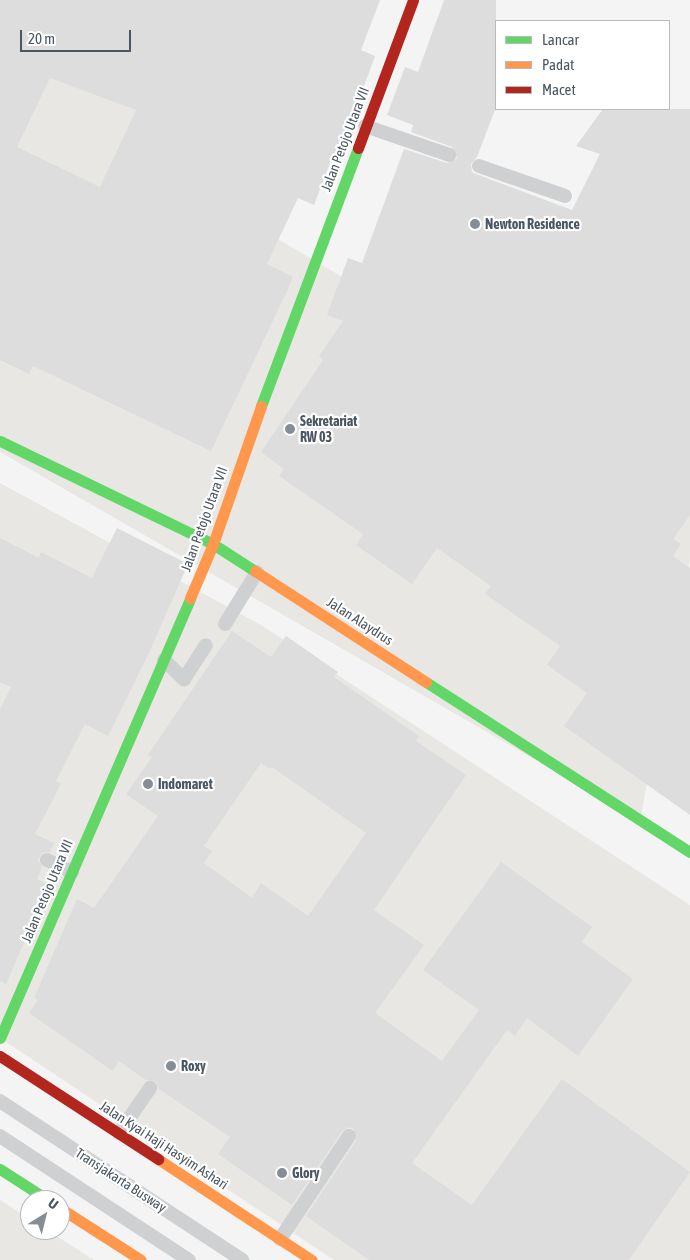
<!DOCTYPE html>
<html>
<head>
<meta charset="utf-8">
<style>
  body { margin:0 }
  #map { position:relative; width:690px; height:1260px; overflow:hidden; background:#f4f4f4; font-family:"Asap Condensed",sans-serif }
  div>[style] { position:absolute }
  .commercial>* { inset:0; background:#e8e7e3 }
  .building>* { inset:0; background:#ddddde }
  .lane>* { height:14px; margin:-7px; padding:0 7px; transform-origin:7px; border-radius:7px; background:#ced0d2 }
  .fast>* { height:11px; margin:-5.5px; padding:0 5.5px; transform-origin:5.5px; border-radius:5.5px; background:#63d668 }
  .slow>* { height:11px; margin:-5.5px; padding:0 5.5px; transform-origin:5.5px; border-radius:5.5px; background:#ff974d }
  .jam>* { height:11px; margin:-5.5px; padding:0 5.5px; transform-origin:5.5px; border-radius:5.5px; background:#b3261e }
  .dots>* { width:14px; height:14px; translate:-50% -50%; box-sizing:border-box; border:2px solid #fff; border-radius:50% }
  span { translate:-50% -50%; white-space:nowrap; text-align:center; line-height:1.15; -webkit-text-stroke:4.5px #fff; paint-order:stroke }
  .street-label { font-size:14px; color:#4a5661 }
  .poi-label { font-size:14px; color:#4a5661; font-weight:700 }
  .left { translate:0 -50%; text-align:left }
  .legend { position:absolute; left:495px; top:20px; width:175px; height:90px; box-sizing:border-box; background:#fff; border:1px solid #b7bbc0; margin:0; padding:6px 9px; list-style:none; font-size:15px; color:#4a5661 }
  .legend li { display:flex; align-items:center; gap:10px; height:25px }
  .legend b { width:25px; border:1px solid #b7bbc0 }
  .north { position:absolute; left:20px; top:1190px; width:50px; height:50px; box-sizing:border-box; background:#fff; border:1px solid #b7bbc0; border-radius:50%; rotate:36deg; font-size:14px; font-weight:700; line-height:20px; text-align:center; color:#4a5661 }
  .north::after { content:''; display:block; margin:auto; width:18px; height:22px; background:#868d94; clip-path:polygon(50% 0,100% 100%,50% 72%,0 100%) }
  .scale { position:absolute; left:20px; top:30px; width:111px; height:22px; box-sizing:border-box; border:2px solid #4a5661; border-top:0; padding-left:6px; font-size:15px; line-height:18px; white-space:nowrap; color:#4a5661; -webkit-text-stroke:4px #fff; paint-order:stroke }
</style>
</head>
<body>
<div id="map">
  <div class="commercial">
    <i style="clip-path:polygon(0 0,227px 0,171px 176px,690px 482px,690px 559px,640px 820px,0 452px)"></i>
    <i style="clip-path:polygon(0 483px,261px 625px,690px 905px,690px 1260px,334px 1260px,0 1038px)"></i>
    <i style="clip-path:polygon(0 1200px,30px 1219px,30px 1230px,47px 1230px,94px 1260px,0 1260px)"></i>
  </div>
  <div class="building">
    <i style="clip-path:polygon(evenodd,0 0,380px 0,361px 50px,375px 56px,338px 157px,333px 155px,314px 205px,298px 198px,267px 264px,293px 277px,289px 287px,211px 451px,33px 366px,29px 374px,0 360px,0 0,50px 78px,136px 110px,100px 187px,17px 147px,50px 78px)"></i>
    <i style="clip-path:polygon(444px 0,496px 0,496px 107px,477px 157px,471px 164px,472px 172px,476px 174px,572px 210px,600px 154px,576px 146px,603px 109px,690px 109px,690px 515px,673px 539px,681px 544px,673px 556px,690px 568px,690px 815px,564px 726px,587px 693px,547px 665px,560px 646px,485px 594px,491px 586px,437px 548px,412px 584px,356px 545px,363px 534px,279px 476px,284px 469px,261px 452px,323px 360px,319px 356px,343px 321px,327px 315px,348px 258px,362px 263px,404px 149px,447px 163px,457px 158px,452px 147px,411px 132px,413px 125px,387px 115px,405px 67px,418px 72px)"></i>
    <i style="clip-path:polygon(117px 528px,188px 564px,149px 653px,108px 736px,85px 724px,56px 781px,61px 784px,35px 834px,54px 843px,50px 852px,42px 853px,38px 860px,42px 867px,37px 879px,49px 885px,6px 984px,0 981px,0 709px,11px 687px,0 682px,0 538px,39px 558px,41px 552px,92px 578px)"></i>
    <i style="clip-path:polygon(evenodd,232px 631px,271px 657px,286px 636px,338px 672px,334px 677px,419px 736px,416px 741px,466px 775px,374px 910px,424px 945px,375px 1013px,442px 1061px,479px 1010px,423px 970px,501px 862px,592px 927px,582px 942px,633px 979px,578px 1056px,527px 1018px,515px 1036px,507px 1030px,412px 1163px,472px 1205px,562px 1079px,690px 1172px,629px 1260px,369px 1260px,306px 1216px,356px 1141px,354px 1129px,349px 1127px,342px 1131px,292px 1205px,218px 1154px,230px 1137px,159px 1089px,155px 1081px,146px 1080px,119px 1061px,113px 1071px,29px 1013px,38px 1000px,34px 998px,77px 899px,94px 908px,158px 816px,126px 794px,152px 757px,148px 755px,232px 631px,261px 763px,270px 769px,272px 767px,366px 833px,308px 916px,261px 883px,252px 898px,204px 863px,212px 851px,204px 846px,261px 763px)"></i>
  </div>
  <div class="lane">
    <i style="left:365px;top:126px;width:89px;rotate:19deg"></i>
    <i style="left:479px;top:166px;width:91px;rotate:19.2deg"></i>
    <i style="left:225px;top:624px;width:61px;rotate:-58.4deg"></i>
    <i style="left:164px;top:660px;width:28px;rotate:44deg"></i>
    <i style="left:184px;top:679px;width:40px;rotate:-57.1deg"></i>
    <i style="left:47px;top:860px;width:28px;rotate:26deg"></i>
    <i style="left:0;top:1101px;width:290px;rotate:33.3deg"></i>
    <i style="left:119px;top:1133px;width:55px;rotate:-55.4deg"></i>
    <i style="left:0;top:1136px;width:226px;rotate:33.3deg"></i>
    <i style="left:280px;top:1239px;width:124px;rotate:-56.2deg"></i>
  </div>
  <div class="fast">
    <i style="left:261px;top:406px;width:276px;rotate:-69.4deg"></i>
    <i style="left:0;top:441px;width:237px;rotate:25.8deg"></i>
    <i style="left:213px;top:544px;width:50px;rotate:32.7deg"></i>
    <i style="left:426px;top:682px;width:314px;rotate:32.8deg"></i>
    <i style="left:0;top:1038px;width:479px;rotate:-66.6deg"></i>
    <i style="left:0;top:1169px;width:57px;rotate:32.9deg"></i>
  </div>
  <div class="slow">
    <i style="left:255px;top:571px;width:204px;rotate:33deg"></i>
    <i style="left:190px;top:598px;width:59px;rotate:-66.9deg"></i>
    <i style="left:213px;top:544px;width:146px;rotate:-70.8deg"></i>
    <i style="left:158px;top:1159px;width:184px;rotate:33.3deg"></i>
    <i style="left:60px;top:1208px;width:96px;rotate:32.7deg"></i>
  </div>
  <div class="jam">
    <i style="left:358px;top:148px;width:158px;rotate:-69.6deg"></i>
    <i style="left:0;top:1056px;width:189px;rotate:33.1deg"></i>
  </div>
  <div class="dots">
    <i style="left:475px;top:224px;background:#868d94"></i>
    <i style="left:290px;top:429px;background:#868d94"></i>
    <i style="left:148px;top:784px;background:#868d94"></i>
    <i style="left:171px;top:1066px;background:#868d94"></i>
    <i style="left:282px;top:1173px;background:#868d94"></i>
  </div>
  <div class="street-label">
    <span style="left:345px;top:139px;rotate:-69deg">Jalan Petojo Utara VII</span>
    <span style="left:204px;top:519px;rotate:-70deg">Jalan Petojo Utara VII</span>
    <span style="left:360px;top:621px;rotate:33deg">Jalan Alaydrus</span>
    <span style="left:47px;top:891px;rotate:-67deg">Jalan Petojo Utara VII</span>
    <span style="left:164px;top:1145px;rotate:33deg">Jalan Kyai Haji Hasyim Ashari</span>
    <span style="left:121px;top:1180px;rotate:33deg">Transjakarta Busway</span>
  </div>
  <div class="poi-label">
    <span class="left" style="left:485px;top:224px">Newton Residence</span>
    <span class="left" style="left:300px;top:429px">Sekretariat<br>RW 03</span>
    <span class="left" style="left:158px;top:784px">Indomaret</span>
    <span class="left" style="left:181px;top:1066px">Roxy</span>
    <span class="left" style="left:292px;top:1173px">Glory</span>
  </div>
  <ul class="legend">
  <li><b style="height:6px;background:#63d668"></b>Lancar</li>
  <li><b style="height:6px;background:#ff974d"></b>Padat</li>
  <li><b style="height:6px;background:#b3261e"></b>Macet</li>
  </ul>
  <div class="north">U</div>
  <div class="scale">20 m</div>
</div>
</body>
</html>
